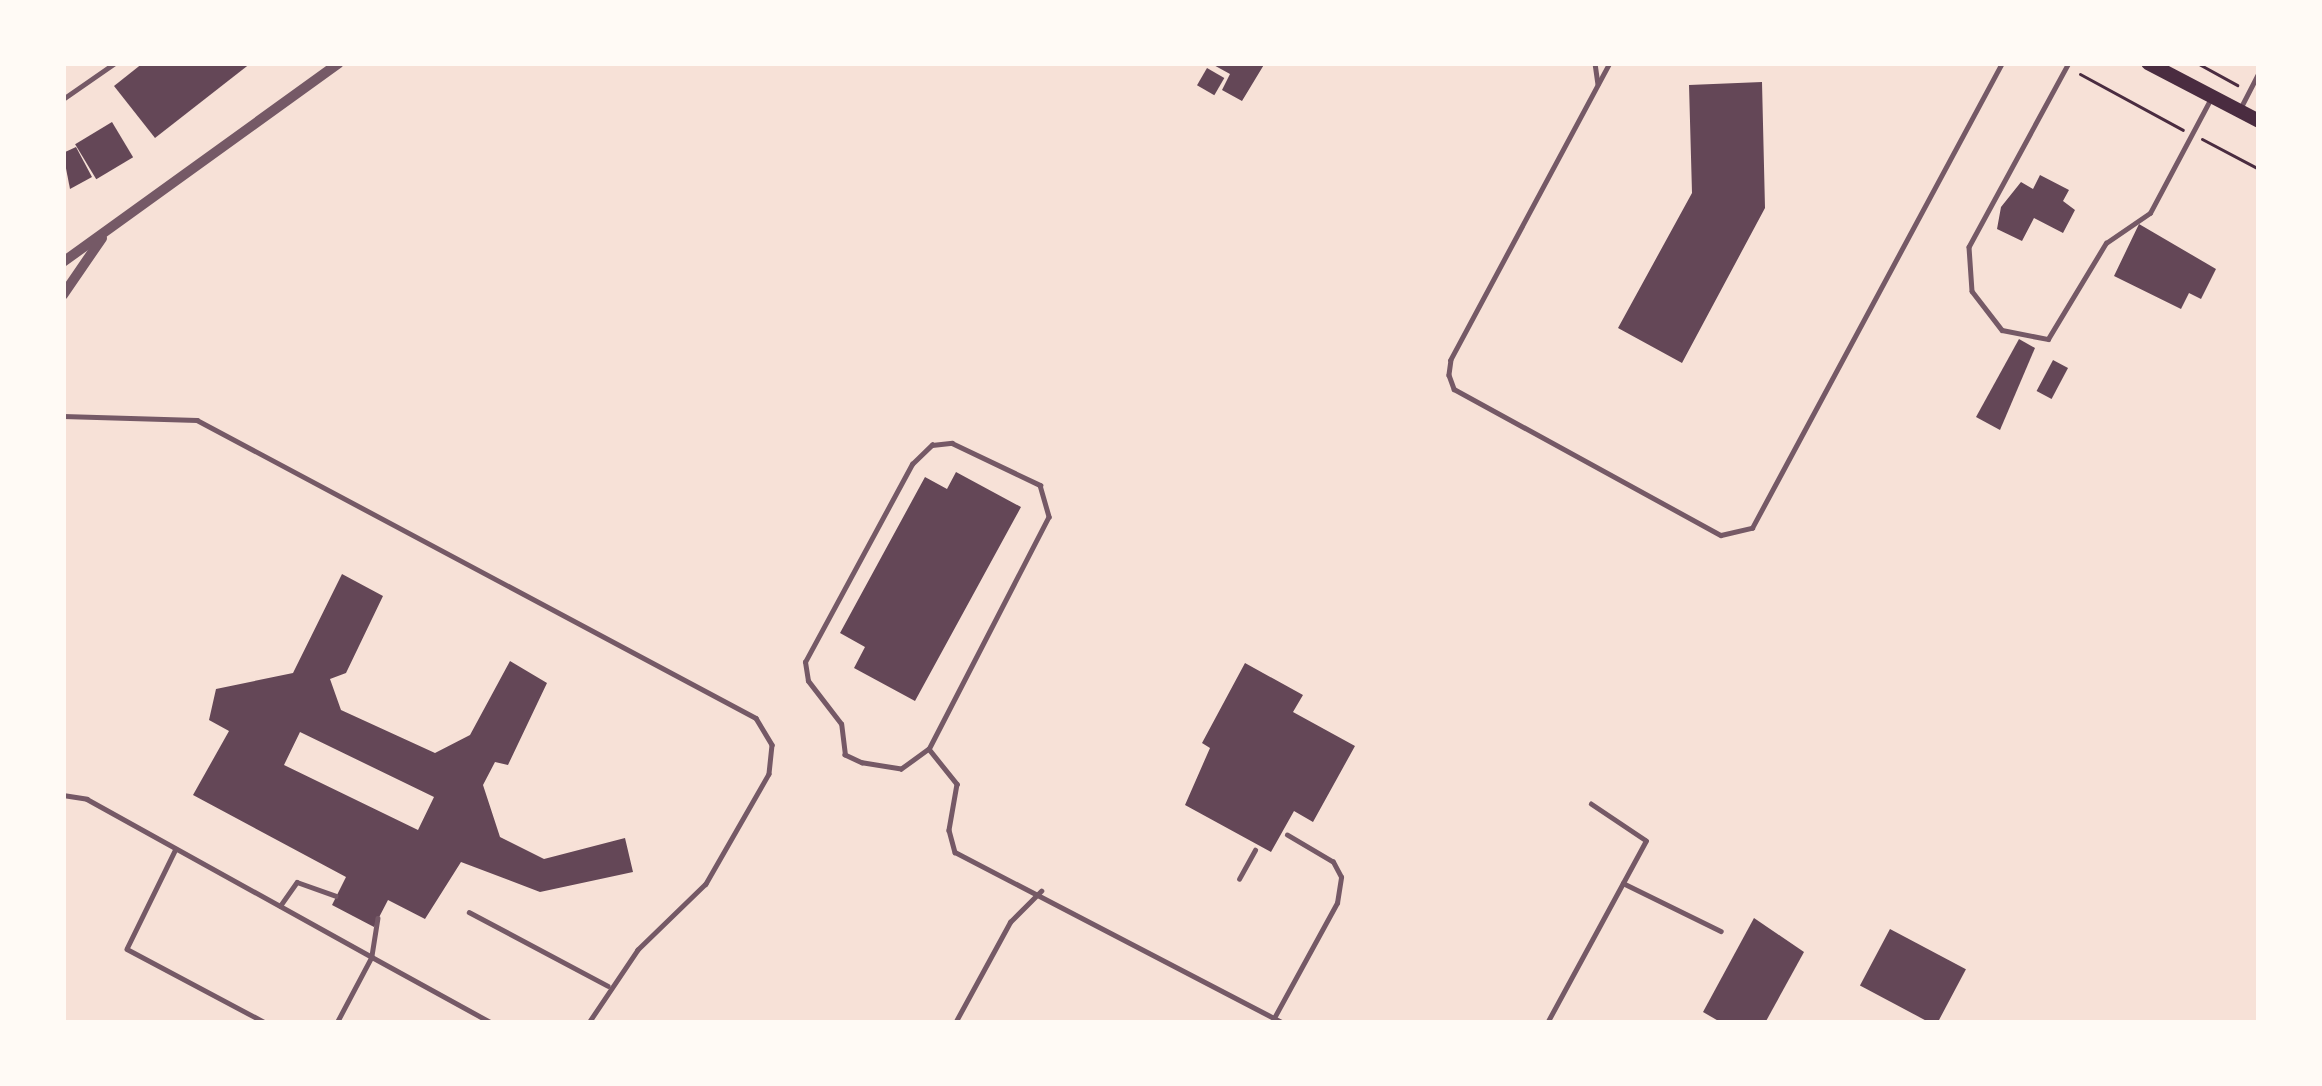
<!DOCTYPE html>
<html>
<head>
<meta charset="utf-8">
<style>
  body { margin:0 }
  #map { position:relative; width:2322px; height:1086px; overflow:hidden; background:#f7e1d7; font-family:Montserrat,sans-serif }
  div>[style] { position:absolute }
  .building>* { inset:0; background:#644757; transform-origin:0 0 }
  .path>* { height:3px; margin:-1.5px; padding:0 1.5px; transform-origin:1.5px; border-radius:1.5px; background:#4a2c40 }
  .service>* { height:4.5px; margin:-2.25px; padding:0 2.25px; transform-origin:2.25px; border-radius:2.25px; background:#755966 }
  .minor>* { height:10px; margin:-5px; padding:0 5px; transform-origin:5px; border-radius:5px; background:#755966 }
  .secondary>* { height:14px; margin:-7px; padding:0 7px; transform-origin:7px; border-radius:7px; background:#4a2c40 }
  span { translate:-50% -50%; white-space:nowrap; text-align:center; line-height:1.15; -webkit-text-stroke:10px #fffaf5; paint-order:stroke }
  .frame { position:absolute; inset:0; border:66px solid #fffaf5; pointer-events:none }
</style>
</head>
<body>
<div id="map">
  <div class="building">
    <i style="clip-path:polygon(143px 63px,251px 63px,155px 138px,114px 86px)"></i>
    <i style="clip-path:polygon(1210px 63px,1265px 63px,1242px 101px,1222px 90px,1230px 74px)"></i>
    <i style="left:1207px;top:68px;width:20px;height:20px;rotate:30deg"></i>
    <i style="clip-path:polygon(1762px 82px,1765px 208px,1682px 363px,1618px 328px,1692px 193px,1689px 85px)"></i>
    <i style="left:112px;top:122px;width:41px;height:43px;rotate:59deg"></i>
    <i style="clip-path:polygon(76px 147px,92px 177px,70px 189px,63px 153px)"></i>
    <i style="clip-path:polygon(2040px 175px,2069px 190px,2063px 201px,2075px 210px,2063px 233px,2034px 218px,2022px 241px,1997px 229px,2001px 207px,2021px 182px,2033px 189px)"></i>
    <i style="clip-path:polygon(2139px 224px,2216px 269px,2201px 299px,2189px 293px,2181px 309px,2114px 276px)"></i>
    <i style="clip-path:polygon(2019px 339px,2035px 348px,2000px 430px,1976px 417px)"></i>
    <i style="left:2053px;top:360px;width:17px;height:35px;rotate:28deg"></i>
    <i style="clip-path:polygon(956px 472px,1021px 507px,915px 701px,854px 668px,865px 647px,840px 633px,925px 477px,947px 489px)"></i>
    <i style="clip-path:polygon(evenodd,342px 574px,383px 596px,346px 673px,330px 679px,341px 710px,435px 753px,470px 735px,510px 661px,547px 683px,508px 765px,495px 762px,483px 785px,500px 837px,544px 859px,625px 838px,633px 872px,540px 892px,461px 862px,425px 919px,388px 900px,374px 927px,332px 905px,346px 877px,193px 795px,229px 731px,209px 720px,216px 689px,293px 673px,342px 574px,300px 732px,434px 797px,418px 830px,284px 765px,300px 732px)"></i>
    <i style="clip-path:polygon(1245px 663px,1303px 695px,1293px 712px,1355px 746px,1313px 822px,1294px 811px,1271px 852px,1185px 805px,1210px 748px,1202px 743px)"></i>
    <i style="clip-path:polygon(1754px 918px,1804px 952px,1765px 1023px,1722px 1023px,1703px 1012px)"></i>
    <i style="left:1890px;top:929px;width:86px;height:64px;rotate:28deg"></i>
  </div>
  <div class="path">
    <i style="left:2197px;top:63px;width:46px;rotate:28.8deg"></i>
    <i style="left:2080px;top:74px;width:117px;rotate:28.5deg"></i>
    <i style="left:2202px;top:139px;width:64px;rotate:27.8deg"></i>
  </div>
  <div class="service">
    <i style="left:1595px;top:63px;width:21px;rotate:82deg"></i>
    <i style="left:1610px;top:63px;width:337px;rotate:118.2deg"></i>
    <i style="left:1451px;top:360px;width:15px;rotate:98deg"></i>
    <i style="left:1449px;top:375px;width:15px;rotate:70deg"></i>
    <i style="left:1454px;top:389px;width:304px;rotate:28.7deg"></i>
    <i style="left:1721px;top:535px;width:32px;rotate:-13deg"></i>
    <i style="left:1752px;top:528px;width:528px;rotate:-61.74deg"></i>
    <i style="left:2069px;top:63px;width:209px;rotate:118.5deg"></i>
    <i style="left:1969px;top:247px;width:44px;rotate:86.1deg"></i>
    <i style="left:1972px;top:291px;width:49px;rotate:52.4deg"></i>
    <i style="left:2002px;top:330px;width:47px;rotate:11.1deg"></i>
    <i style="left:2048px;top:339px;width:112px;rotate:-58.9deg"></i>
    <i style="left:2106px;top:243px;width:53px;rotate:-34.3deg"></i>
    <i style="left:2150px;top:213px;width:126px;rotate:-62deg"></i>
    <i style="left:63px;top:99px;width:63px;rotate:-34.7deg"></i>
    <i style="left:2240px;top:109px;width:42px;rotate:-62.8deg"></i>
    <i style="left:63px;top:416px;width:134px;rotate:1.7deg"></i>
    <i style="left:197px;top:420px;width:633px;rotate:28.06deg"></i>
    <i style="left:756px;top:718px;width:31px;rotate:59deg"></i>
    <i style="left:772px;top:745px;width:29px;rotate:96deg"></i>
    <i style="left:769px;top:774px;width:127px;rotate:119.8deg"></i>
    <i style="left:706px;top:884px;width:95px;rotate:135.9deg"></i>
    <i style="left:638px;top:950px;width:88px;rotate:123.9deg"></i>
    <i style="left:952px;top:443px;width:98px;rotate:25.5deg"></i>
    <i style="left:1040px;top:485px;width:33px;rotate:74deg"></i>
    <i style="left:1049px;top:517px;width:261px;rotate:117.3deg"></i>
    <i style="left:929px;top:749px;width:34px;rotate:144deg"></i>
    <i style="left:901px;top:769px;width:39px;rotate:-171deg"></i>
    <i style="left:862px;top:763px;width:19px;rotate:-155deg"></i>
    <i style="left:845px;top:755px;width:31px;rotate:-97deg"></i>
    <i style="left:841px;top:724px;width:54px;rotate:-127.5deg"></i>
    <i style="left:808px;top:681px;width:19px;rotate:-99deg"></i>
    <i style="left:805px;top:662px;width:225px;rotate:-61.6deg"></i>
    <i style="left:912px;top:464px;width:28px;rotate:-44deg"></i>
    <i style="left:932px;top:445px;width:20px;rotate:-6deg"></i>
    <i style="left:929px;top:749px;width:45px;rotate:51.3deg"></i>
    <i style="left:957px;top:784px;width:47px;rotate:99.9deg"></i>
    <i style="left:949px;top:830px;width:23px;rotate:75deg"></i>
    <i style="left:955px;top:852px;width:371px;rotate:27.5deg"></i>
    <i style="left:63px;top:795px;width:24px;rotate:9deg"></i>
    <i style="left:87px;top:799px;width:326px;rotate:29deg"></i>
    <i style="left:372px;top:957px;width:75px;rotate:117.9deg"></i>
    <i style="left:176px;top:849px;width:111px;rotate:116.1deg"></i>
    <i style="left:127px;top:949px;width:157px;rotate:28deg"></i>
    <i style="left:1239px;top:879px;width:33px;rotate:-61deg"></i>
    <i style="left:1623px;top:883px;width:109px;rotate:26.1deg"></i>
    <i style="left:280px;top:906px;width:29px;rotate:-55deg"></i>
    <i style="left:297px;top:882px;width:41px;rotate:19.7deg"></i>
    <i style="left:469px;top:912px;width:157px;rotate:28deg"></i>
    <i style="left:378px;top:918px;width:39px;rotate:99deg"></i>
    <i style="left:372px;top:957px;width:137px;rotate:28.8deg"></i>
    <i style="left:1274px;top:1018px;width:131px;rotate:-61.3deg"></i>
    <i style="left:1337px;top:903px;width:26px;rotate:-81deg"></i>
    <i style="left:1341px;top:877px;width:17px;rotate:-118deg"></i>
    <i style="left:1333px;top:862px;width:53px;rotate:-149.6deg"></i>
    <i style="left:955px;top:1023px;width:115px;rotate:-61.4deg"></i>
    <i style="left:1010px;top:922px;width:44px;rotate:-45deg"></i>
    <i style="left:1547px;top:1023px;width:207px;rotate:-61.5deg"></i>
    <i style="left:1646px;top:841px;width:66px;rotate:-146.1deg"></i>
  </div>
  <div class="minor">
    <i style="left:63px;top:262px;width:340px;rotate:-35.8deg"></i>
    <i style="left:63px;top:295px;width:69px;rotate:-55.6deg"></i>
  </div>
  <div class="secondary">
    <i style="left:2148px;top:63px;width:125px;rotate:27.6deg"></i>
  </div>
  <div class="frame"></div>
</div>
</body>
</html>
